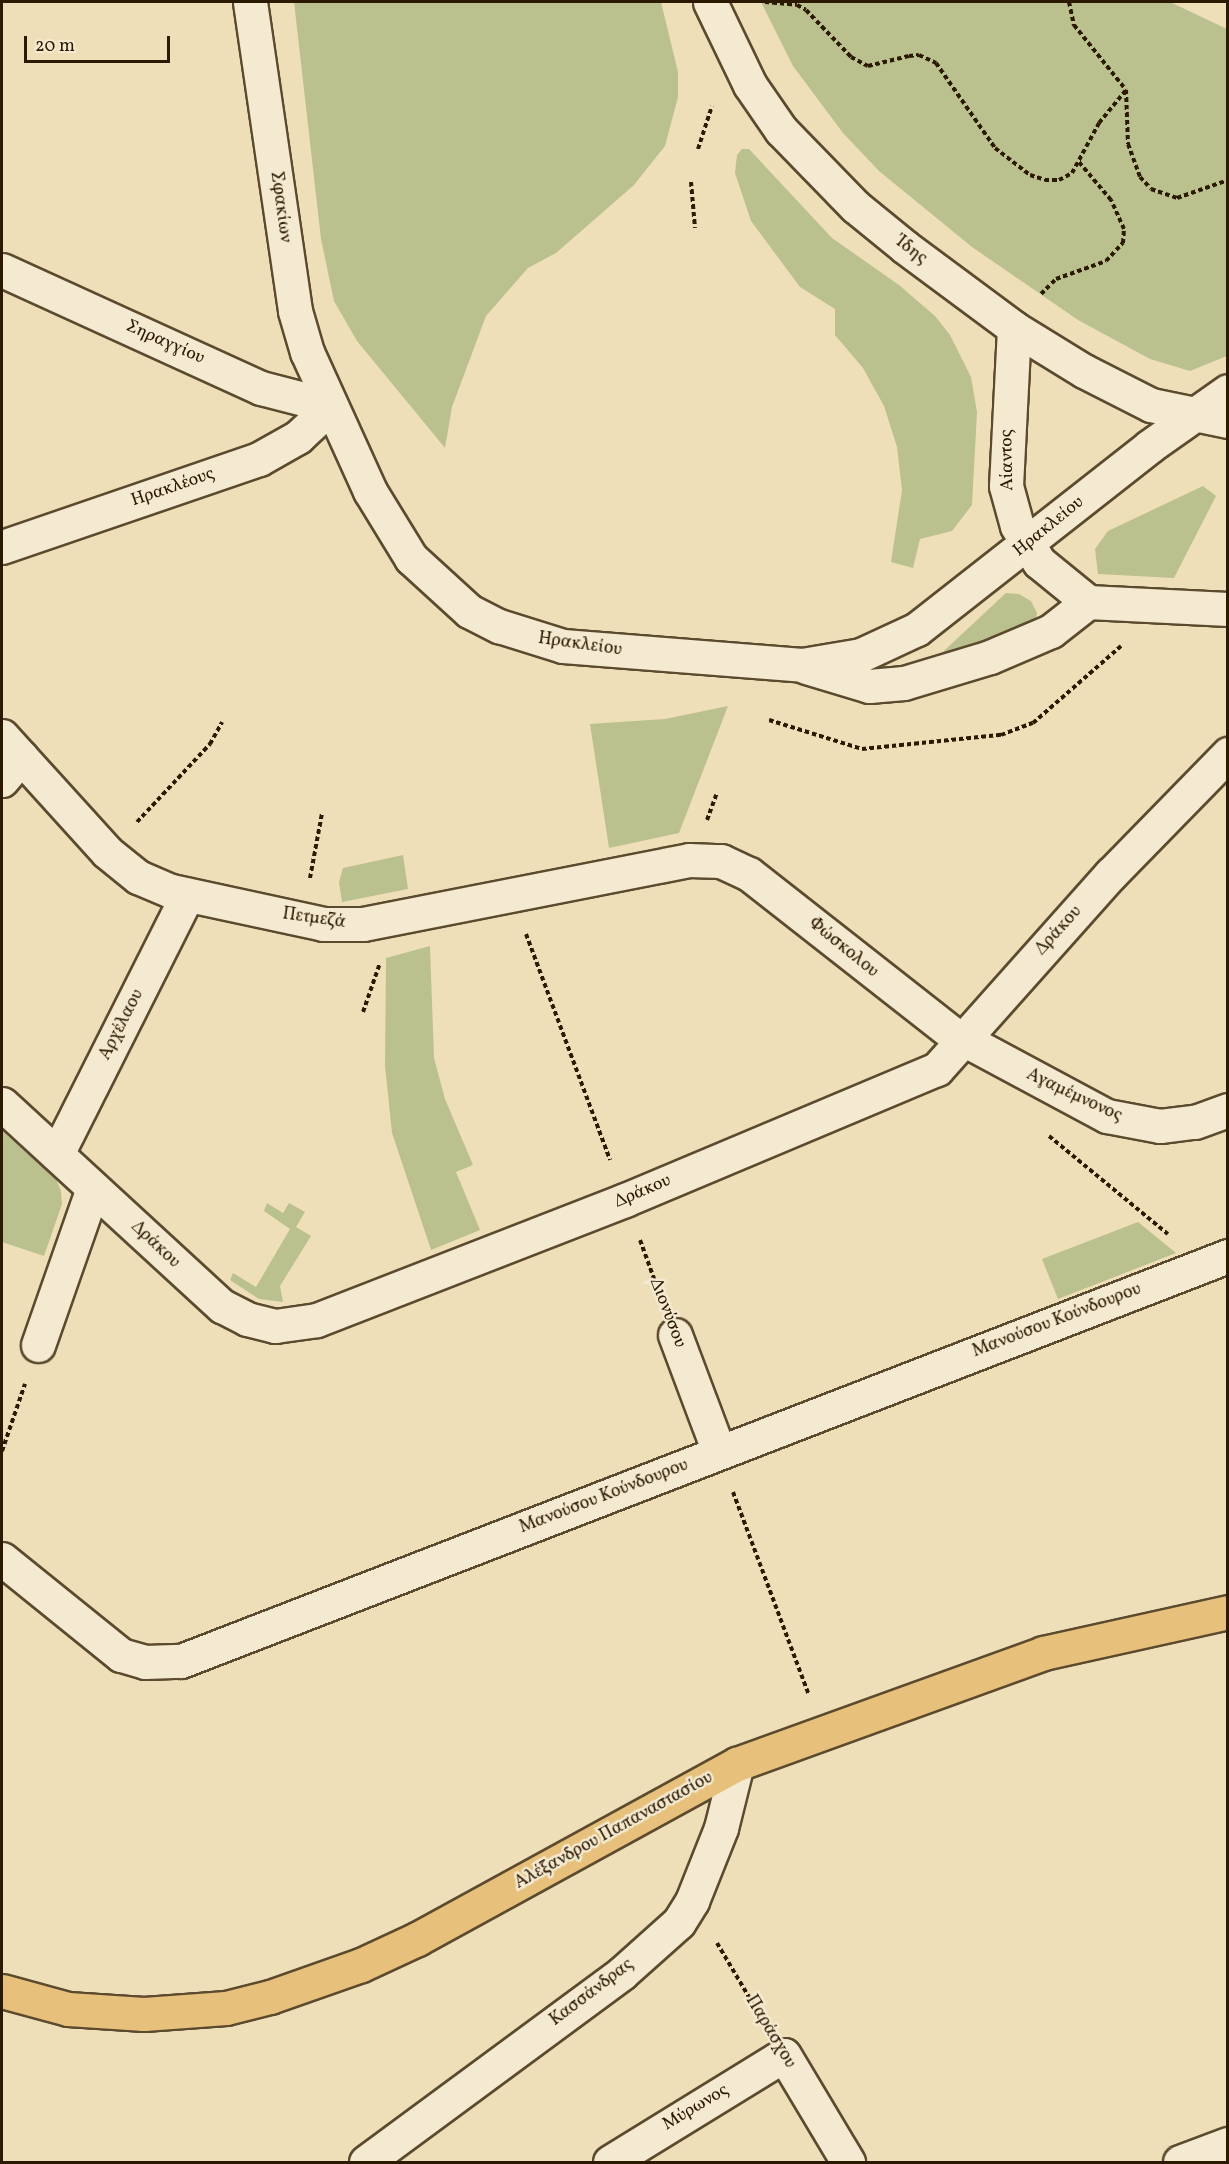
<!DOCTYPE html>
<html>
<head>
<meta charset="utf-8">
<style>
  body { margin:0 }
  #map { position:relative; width:1229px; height:2164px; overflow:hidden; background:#eedfb8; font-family:Vollkorn,serif }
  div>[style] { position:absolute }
  .green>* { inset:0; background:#bac18e }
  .path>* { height:4px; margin-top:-2px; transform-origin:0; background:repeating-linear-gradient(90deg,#2b1900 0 4.5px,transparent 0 7.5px) }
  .roads { filter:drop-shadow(2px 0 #5c4a2e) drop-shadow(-2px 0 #5c4a2e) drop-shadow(0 2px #5c4a2e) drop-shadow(0 -2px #5c4a2e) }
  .minor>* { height:33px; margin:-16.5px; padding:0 16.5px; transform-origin:16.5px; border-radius:16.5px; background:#f4ead1 }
  .major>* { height:33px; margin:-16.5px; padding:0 16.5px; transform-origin:16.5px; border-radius:16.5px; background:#e7c07c }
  span { translate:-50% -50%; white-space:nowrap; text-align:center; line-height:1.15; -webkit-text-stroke:5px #f4ead1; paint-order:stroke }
  .street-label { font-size:18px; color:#2b1900 }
  .frame { position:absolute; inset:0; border:3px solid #2b1900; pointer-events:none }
  .scale { position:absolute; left:24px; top:36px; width:146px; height:27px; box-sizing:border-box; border:3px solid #2b1900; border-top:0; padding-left:8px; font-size:18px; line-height:21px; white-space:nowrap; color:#2b1900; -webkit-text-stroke:4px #f4ead1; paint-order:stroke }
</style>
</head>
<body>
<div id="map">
  <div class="green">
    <i style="clip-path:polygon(294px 2px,661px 2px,678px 72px,678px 97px,665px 146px,634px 185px,556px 253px,528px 268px,486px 316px,452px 407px,445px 448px,357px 341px,334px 301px,321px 239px)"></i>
    <i style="clip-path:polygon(761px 2px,1170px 2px,1227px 29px,1227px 356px,1190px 371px,1150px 359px,1078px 320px,972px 247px,879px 171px,843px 133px,793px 66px)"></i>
    <i style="clip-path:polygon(742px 149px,749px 149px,832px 238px,899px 285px,935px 316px,950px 335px,971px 377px,977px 412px,972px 505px,952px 531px,920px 539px,913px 568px,891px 562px,902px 490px,897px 447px,884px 406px,863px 368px,835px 335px,835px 309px,800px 287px,751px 221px,735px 173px,737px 155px)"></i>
    <i style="clip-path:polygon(1203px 486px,1216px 496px,1174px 578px,1098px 574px,1095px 549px,1108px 531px)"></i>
    <i style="clip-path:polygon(1006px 593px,1019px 594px,1031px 601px,1037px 613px,1034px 629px,932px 662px)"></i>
    <i style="clip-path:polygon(728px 706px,679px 833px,609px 848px,590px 724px,665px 719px)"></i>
    <i style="clip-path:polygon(403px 855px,408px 889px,342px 902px,339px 882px,343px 868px)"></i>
    <i style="clip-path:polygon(430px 946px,434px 1058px,445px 1099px,473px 1165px,456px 1172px,480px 1230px,431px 1250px,392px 1133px,385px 1066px,386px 958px)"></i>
    <i style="clip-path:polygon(2px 1131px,56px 1179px,61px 1191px,62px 1204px,44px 1256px,2px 1242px)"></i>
    <i style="clip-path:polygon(267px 1203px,283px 1213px,289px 1203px,305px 1212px,296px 1227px,311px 1236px,280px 1286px,283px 1302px,259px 1299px,230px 1280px,233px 1273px,256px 1287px,290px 1229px,264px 1211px)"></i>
    <i style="clip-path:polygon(1138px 1222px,1176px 1253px,1058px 1299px,1042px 1259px)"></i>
  </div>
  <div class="path">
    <i style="left:765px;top:2px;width:32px;rotate:5deg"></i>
    <i style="left:797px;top:5px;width:10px;rotate:29deg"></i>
    <i style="left:806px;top:10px;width:65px;rotate:46.2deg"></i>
    <i style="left:851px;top:57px;width:19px;rotate:28deg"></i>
    <i style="left:868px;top:66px;width:42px;rotate:-13.7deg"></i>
    <i style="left:909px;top:56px;width:10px;rotate:-6deg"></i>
    <i style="left:919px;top:55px;width:19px;rotate:25deg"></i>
    <i style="left:936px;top:63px;width:103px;rotate:55.2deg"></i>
    <i style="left:995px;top:148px;width:44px;rotate:37.6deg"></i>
    <i style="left:1030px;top:175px;width:16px;rotate:18deg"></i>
    <i style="left:1045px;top:180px;width:14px"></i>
    <i style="left:1059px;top:180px;width:15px;rotate:-28deg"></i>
    <i style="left:1072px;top:173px;width:57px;rotate:-61.6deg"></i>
    <i style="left:1099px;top:123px;width:43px;rotate:-50.7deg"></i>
    <i style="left:1069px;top:2px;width:24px;rotate:78deg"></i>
    <i style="left:1074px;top:25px;width:83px;rotate:51.3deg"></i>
    <i style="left:1126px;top:90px;width:54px;rotate:87.9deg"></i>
    <i style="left:1128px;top:144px;width:35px;rotate:70deg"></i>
    <i style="left:1140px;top:177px;width:16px;rotate:47deg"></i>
    <i style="left:1151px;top:189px;width:28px;rotate:19deg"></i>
    <i style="left:1177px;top:198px;width:54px;rotate:-19.4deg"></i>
    <i style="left:698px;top:149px;width:45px;rotate:-72deg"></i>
    <i style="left:691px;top:182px;width:46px;rotate:85deg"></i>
    <i style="left:1041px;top:294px;width:21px;rotate:-45deg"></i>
    <i style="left:1056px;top:279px;width:53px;rotate:-19.8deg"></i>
    <i style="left:1106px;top:261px;width:25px;rotate:-47deg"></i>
    <i style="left:1123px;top:243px;width:14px;rotate:-86deg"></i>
    <i style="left:1124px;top:229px;width:32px;rotate:-114deg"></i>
    <i style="left:1111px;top:200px;width:51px;rotate:-130.2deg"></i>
    <i style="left:769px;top:720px;width:97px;rotate:17.3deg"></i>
    <i style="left:862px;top:749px;width:140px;rotate:-5.8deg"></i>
    <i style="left:1001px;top:735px;width:34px;rotate:-21deg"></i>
    <i style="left:1033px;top:723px;width:117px;rotate:-41.2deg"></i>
    <i style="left:707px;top:820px;width:27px;rotate:-70deg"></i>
    <i style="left:137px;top:822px;width:107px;rotate:-46.9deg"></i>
    <i style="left:210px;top:744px;width:25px;rotate:-61deg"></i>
    <i style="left:310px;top:878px;width:66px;rotate:-79.5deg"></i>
    <i style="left:526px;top:934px;width:241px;rotate:69.6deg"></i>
    <i style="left:363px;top:1012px;width:52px;rotate:-70.9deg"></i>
    <i style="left:1049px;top:1136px;width:154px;rotate:39.5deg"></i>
    <i style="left:640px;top:1240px;width:62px;rotate:70.1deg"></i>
    <i style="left:2px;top:1451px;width:71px;rotate:-71.1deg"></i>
    <i style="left:733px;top:1492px;width:215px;rotate:69.5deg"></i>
    <i style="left:717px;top:1943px;width:88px;rotate:59.4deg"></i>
  </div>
  <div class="roads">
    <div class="minor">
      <i style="left:250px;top:2px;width:312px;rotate:81.7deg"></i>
      <i style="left:295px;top:311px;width:43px;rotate:73.7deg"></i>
      <i style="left:307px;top:352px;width:153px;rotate:65.6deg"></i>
      <i style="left:370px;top:491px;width:79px;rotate:58.5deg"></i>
      <i style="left:411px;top:558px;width:79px;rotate:42.4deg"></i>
      <i style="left:469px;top:611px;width:34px;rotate:27deg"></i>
      <i style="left:499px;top:626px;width:67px;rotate:17.4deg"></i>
      <i style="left:563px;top:646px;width:240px;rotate:4.5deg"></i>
      <i style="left:802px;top:665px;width:60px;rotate:-9.6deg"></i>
      <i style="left:861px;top:655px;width:62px;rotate:-24.9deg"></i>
      <i style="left:917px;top:629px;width:296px;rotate:-38.1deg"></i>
      <i style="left:1150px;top:446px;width:95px;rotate:-35.2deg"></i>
      <i style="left:710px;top:2px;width:92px;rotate:64.3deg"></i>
      <i style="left:750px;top:85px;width:55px;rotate:55.4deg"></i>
      <i style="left:781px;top:130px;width:107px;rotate:45.8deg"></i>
      <i style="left:856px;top:207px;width:63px;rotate:39.2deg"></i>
      <i style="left:905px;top:247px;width:136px;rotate:36.6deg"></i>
      <i style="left:1014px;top:328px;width:82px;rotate:31.6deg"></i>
      <i style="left:1084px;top:371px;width:75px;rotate:26.9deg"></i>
      <i style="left:1151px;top:405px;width:79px;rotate:11.7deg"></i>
      <i style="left:2px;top:270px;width:285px;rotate:24.5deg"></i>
      <i style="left:261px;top:388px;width:72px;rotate:14.4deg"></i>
      <i style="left:1014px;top:328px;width:158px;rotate:92.9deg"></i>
      <i style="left:1006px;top:486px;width:41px;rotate:74.6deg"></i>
      <i style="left:1017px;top:526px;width:42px;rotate:58.6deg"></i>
      <i style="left:1039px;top:562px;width:63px;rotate:39.2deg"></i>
      <i style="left:1088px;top:602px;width:140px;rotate:2.9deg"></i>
      <i style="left:2px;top:547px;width:272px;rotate:-18.9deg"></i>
      <i style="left:259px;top:459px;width:45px;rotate:-29.4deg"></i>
      <i style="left:298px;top:437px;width:45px;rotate:-43.2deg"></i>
      <i style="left:806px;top:667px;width:66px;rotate:16.8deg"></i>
      <i style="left:869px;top:686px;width:35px;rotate:-5deg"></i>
      <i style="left:904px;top:683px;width:90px;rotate:-16.8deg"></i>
      <i style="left:990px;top:657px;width:66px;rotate:-23.1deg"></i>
      <i style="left:1051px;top:631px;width:47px;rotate:-38.1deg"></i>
      <i style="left:2px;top:736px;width:156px;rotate:47.8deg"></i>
      <i style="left:107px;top:852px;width:40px;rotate:39deg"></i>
      <i style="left:138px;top:877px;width:36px;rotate:23deg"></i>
      <i style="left:171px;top:891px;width:156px;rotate:12.2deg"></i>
      <i style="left:323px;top:924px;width:40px"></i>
      <i style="left:363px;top:924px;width:332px;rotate:-11.1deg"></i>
      <i style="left:689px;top:860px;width:32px;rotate:2deg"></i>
      <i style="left:721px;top:861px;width:31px;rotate:25deg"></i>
      <i style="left:749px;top:874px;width:258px;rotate:38.1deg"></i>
      <i style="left:952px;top:1033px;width:176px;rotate:28.2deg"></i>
      <i style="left:1107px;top:1116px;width:54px;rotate:10.7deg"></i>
      <i style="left:1160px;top:1126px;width:35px;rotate:-7deg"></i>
      <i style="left:1195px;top:1122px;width:35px;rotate:-20deg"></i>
      <i style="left:2px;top:780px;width:30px;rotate:-50deg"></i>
      <i style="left:2px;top:1104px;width:299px;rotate:42.6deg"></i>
      <i style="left:222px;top:1306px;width:28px;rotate:27deg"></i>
      <i style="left:247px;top:1319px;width:29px;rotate:14deg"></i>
      <i style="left:275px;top:1326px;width:42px;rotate:-8.1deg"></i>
      <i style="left:317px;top:1320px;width:331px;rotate:-21.3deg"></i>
      <i style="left:625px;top:1200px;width:338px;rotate:-22.8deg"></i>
      <i style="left:937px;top:1069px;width:261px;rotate:-48.3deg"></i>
      <i style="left:1111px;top:874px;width:168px;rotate:-45.7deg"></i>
      <i style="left:57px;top:1154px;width:290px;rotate:-63.3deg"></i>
      <i style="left:675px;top:1335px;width:125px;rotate:69.4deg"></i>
      <i style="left:38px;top:1345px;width:166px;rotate:-70.7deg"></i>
      <i style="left:2px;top:1559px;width:153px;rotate:38.9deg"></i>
      <i style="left:121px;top:1655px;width:25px;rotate:16deg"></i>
      <i style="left:145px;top:1662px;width:36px;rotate:-2deg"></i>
      <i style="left:181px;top:1661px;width:1123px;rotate:-21.15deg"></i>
      <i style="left:366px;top:2162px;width:318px;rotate:-36.4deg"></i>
      <i style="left:622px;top:1973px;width:76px;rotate:-41.8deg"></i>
      <i style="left:679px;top:1922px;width:25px;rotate:-58deg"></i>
      <i style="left:692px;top:1901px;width:79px;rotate:-68.3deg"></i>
      <i style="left:721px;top:1828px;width:66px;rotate:-76deg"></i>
      <i style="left:610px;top:2162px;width:204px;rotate:-31.6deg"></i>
      <i style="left:784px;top:2055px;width:125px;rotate:59.1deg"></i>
      <i style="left:1180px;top:2162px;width:51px;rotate:-20.6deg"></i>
    </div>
    <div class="major">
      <i style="left:2px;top:1991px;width:68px;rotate:15.3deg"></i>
      <i style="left:68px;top:2009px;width:76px;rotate:3.8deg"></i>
      <i style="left:144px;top:2014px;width:82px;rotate:-4.2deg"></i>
      <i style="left:226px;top:2008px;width:45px;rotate:-14deg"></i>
      <i style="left:270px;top:1997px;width:96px;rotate:-19.4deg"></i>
      <i style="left:361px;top:1965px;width:62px;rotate:-24.9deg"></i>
      <i style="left:417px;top:1939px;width:365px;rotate:-28.7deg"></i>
      <i style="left:737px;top:1764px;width:326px;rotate:-19.9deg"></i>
      <i style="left:1043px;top:1653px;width:189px;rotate:-12.5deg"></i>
    </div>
  </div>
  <div class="street-label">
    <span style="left:280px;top:207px;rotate:82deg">Σφακίων</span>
    <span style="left:911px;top:251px;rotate:38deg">Ίδης</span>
    <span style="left:165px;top:343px;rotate:24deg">Σηραγγίου</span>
    <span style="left:1008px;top:460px;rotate:-91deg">Αίαντος</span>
    <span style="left:173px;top:488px;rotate:-19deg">Ηρακλέους</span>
    <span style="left:1049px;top:527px;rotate:-39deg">Ηρακλείου</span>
    <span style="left:580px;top:645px;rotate:8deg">Ηρακλείου</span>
    <span style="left:314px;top:919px;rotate:8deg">Πετμεζά</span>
    <span style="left:1059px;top:931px;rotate:-48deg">Δράκου</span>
    <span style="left:843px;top:948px;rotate:39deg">Φώσκολου</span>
    <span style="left:122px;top:1025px;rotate:-63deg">Αρχέλαου</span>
    <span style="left:1074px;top:1096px;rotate:25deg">Αγαμέμνονος</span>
    <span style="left:643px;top:1192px;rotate:-23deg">Δράκου</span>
    <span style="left:155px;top:1245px;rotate:43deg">Δράκου</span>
    <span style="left:667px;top:1313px;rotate:69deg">Διονύσου</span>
    <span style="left:1057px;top:1321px;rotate:-21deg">Μανούσου Κούνδουρου</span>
    <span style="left:604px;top:1497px;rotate:-21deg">Μανούσου Κούνδουρου</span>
    <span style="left:614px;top:1831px;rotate:-29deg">Αλέξανδρου Παπαναστασίου</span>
    <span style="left:592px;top:1993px;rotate:-37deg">Κασσάνδρας</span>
    <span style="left:770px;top:2032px;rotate:59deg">Παράσχου</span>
    <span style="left:696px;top:2108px;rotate:-31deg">Μύρωνος</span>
  </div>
  <div class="frame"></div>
  <div class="scale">20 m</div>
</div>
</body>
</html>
